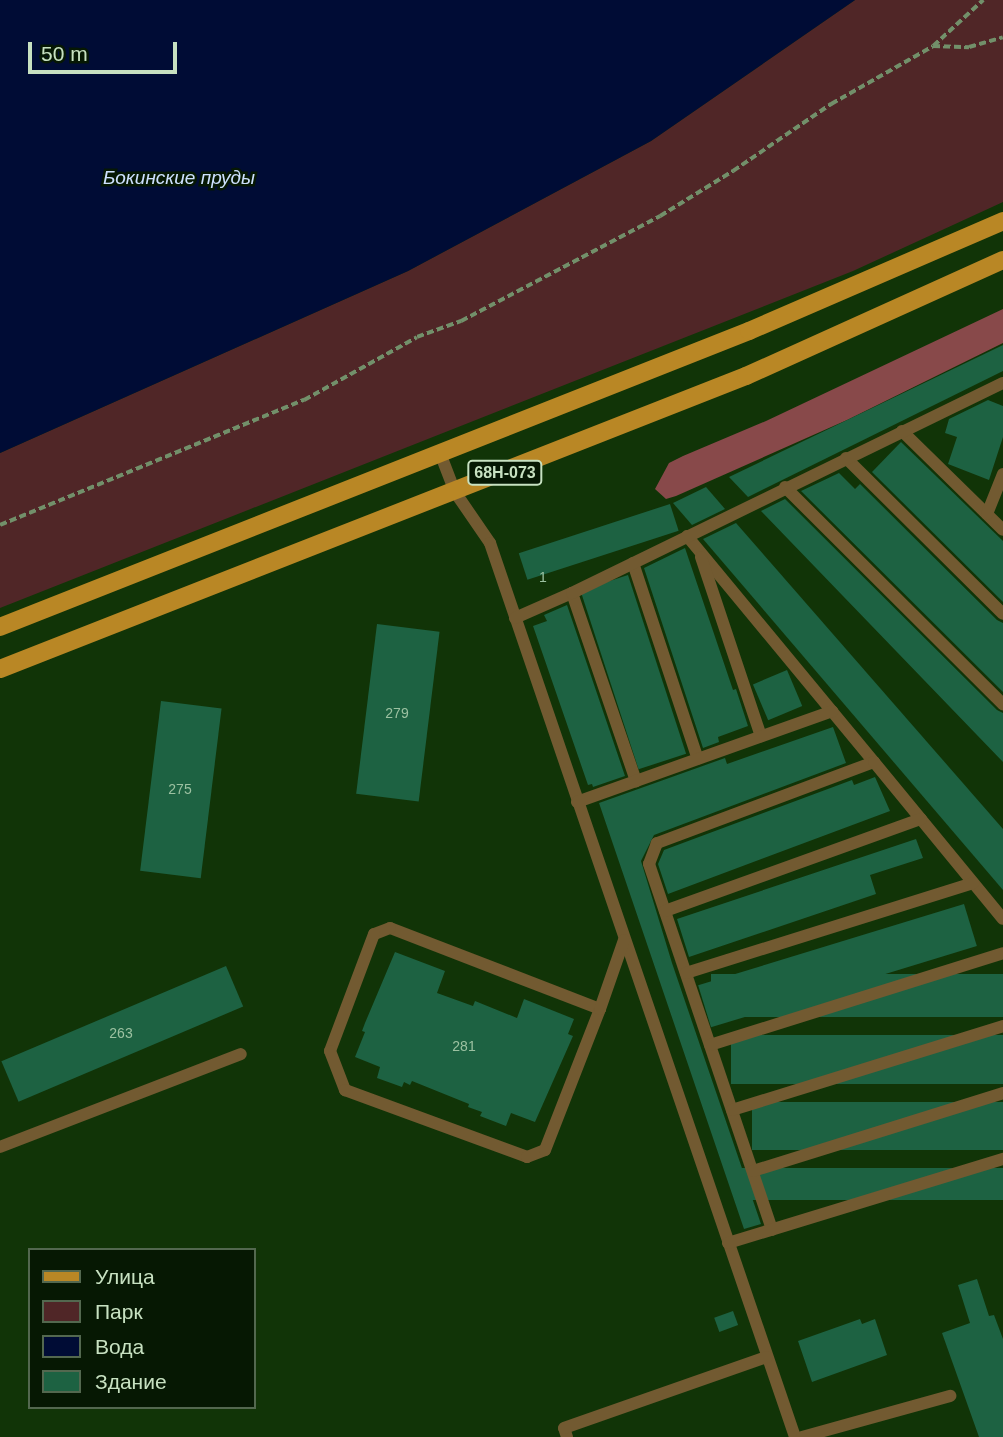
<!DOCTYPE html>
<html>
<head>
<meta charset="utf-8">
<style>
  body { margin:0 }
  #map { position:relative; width:1003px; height:1437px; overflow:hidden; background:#113407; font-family:Arial,sans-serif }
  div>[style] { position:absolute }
  .green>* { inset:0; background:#502627 }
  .forest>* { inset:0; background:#88494a }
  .water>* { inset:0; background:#000c35 }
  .building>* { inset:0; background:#1d6242; transform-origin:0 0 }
  .path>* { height:3.5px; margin-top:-1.75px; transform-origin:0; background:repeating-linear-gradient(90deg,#72906a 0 7px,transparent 0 10.5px) }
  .lane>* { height:12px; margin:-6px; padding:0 6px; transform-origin:6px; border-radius:6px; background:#725a31 }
  .primary>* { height:18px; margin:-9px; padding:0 9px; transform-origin:9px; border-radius:9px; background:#b98725 }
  span { translate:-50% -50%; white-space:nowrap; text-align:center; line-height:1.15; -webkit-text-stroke:5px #061803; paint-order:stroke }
  .number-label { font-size:14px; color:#9cc1a1 }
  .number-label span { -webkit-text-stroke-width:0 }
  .shield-label span { padding:2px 5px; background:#061803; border:2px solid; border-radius:5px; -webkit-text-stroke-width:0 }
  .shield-label { font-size:16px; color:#c7e1c1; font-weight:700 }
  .water-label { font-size:19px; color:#cde0fe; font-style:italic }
  .legend { position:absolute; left:28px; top:1248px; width:228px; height:161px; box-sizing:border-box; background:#061803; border:2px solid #53684f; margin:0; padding:9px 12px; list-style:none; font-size:21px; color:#c7e1c1 }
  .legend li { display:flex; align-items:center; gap:14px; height:35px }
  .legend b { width:35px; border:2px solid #53684f }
  .scale { position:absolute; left:28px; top:42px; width:149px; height:32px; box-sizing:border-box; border:4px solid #c7e1c1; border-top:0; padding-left:9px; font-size:21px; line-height:24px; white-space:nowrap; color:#c7e1c1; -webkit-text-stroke:5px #061803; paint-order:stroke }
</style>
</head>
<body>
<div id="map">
  <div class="green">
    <i style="clip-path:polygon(855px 0,1003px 0,1003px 202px,853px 271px,0 608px,0 453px,408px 271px,651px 141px)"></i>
  </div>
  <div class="forest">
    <i style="clip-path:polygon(1003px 309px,1003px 343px,847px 420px,676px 496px,666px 499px,655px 489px,669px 463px,683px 456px,766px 421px)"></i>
  </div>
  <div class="water">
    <i style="clip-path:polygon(0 0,855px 0,651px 141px,408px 271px,0 453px)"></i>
  </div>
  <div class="building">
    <i style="clip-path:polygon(1003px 345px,1003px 371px,748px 497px,729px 477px)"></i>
    <i style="clip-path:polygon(988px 400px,1003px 406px,1003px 437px,989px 480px,948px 464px,957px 437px,945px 433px,949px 419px)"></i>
    <i style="clip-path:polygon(901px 442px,1003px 541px,1003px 602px,872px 472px)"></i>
    <i style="clip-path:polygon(839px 473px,855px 489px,860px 484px,997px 620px,1003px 623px,1003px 692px,801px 491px)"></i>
    <i style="clip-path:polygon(706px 487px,725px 509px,692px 525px,673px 503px)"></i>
    <i style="clip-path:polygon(785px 499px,997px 710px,1003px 713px,1003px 762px,761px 511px)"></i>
    <i style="left:670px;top:504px;width:28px;height:159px;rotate:72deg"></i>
    <i style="clip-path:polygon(736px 523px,1003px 829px,1003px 890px,703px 539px)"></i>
    <i style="clip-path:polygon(685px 548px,733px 690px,736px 689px,748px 726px,718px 737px,719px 742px,703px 748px,644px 568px)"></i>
    <i style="left:628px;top:575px;width:188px;height:50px;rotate:72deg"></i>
    <i style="clip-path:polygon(567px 605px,625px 776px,593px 787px,592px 784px,588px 785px,533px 626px,547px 621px,544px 615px)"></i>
    <i style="left:377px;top:624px;width:63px;height:171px;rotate:7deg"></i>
    <i style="left:787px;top:670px;width:39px;height:37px;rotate:67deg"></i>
    <i style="left:161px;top:701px;width:61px;height:171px;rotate:7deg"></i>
    <i style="clip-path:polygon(833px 727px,846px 763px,654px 835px,641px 861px,672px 963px,761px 1224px,744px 1229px,599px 803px,725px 758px,727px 764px)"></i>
    <i style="clip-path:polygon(875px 777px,890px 811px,668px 894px,658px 864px,664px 850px,852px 780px,854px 785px)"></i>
    <i style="clip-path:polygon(916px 839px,923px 858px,870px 875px,876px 894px,689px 957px,677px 919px)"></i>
    <i style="left:964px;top:904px;width:44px;height:278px;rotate:73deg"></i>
    <i style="clip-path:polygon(395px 952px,445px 971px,437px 993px,473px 1006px,475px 1001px,517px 1018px,524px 999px,574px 1019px,568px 1034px,573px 1036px,535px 1122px,511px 1113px,506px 1126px,480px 1116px,482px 1112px,468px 1107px,469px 1104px,412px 1081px,410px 1085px,404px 1082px,402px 1087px,377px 1078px,380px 1067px,355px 1057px,365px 1032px,362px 1031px,365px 1023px)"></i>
    <i style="left:226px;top:966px;width:44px;height:244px;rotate:67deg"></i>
    <i style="left:1003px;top:974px;width:43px;height:292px;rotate:90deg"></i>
    <i style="left:1003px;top:1035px;width:49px;height:272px;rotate:90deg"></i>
    <i style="left:1003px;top:1102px;width:48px;height:251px;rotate:90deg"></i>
    <i style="left:1003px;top:1168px;width:32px;height:266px;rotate:90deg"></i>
    <i style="clip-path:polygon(977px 1279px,989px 1316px,994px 1315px,1003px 1339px,1003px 1437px,979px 1437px,942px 1333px,970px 1323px,958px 1285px)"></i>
    <i style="left:733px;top:1311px;width:15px;height:20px;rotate:70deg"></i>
    <i style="clip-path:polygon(860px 1319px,862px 1324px,875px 1319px,887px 1355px,812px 1382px,798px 1341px)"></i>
  </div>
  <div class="path">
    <i style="left:933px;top:46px;width:36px;rotate:2deg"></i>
    <i style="left:969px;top:47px;width:35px;rotate:-16deg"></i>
    <i style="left:0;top:525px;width:329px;rotate:-22.4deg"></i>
    <i style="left:304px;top:400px;width:129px;rotate:-29.1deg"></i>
    <i style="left:417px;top:337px;width:47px;rotate:-20deg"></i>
    <i style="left:461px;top:321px;width:225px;rotate:-27.8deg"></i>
    <i style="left:660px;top:216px;width:86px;rotate:-31.7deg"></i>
    <i style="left:733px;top:171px;width:119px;rotate:-34.4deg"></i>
    <i style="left:831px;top:104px;width:117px;rotate:-29.6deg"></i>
    <i style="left:933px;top:46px;width:68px;rotate:-42.6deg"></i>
  </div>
  <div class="lane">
    <i style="left:902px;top:431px;width:141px;rotate:44.4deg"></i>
    <i style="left:440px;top:453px;width:42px;rotate:69deg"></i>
    <i style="left:455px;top:492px;width:62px;rotate:55.5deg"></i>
    <i style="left:490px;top:543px;width:945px;rotate:71.16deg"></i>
    <i style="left:846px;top:458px;width:221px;rotate:44.8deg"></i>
    <i style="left:785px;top:487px;width:308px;rotate:44.9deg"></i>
    <i style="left:987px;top:514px;width:43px;rotate:-68.2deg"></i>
    <i style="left:687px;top:536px;width:293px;rotate:50.4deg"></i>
    <i style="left:874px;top:762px;width:232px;rotate:159.5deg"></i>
    <i style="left:657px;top:843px;width:22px;rotate:111deg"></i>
    <i style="left:649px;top:864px;width:386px;rotate:71.4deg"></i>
    <i style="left:701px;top:557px;width:189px;rotate:71.5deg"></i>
    <i style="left:633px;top:563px;width:206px;rotate:71.7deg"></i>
    <i style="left:572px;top:593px;width:199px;rotate:71.2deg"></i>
    <i style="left:515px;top:618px;width:62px;rotate:-23.7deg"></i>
    <i style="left:572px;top:593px;width:479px;rotate:-26deg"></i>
    <i style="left:874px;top:762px;width:203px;rotate:50.6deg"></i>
    <i style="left:577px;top:802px;width:271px;rotate:-19.6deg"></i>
    <i style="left:665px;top:911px;width:272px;rotate:-19.8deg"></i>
    <i style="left:686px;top:973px;width:301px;rotate:-17.4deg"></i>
    <i style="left:600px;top:1009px;width:225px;rotate:-158.9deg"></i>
    <i style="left:390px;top:928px;width:17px;rotate:159deg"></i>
    <i style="left:374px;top:934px;width:125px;rotate:110.6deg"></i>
    <i style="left:330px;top:1051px;width:42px;rotate:69deg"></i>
    <i style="left:345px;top:1090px;width:194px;rotate:20.2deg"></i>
    <i style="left:527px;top:1157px;width:19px;rotate:-21deg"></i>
    <i style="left:545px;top:1150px;width:151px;rotate:-68.7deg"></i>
    <i style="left:600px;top:1009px;width:73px;rotate:-70.8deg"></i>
    <i style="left:710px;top:1045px;width:307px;rotate:-17.4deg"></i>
    <i style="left:732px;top:1110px;width:284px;rotate:-17.2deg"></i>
    <i style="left:0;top:1147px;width:258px;rotate:-21.1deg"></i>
    <i style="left:753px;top:1171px;width:262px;rotate:-17.3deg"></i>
    <i style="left:728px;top:1243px;width:288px;rotate:-17deg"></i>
    <i style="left:567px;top:1437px;width:9px;rotate:-108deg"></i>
    <i style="left:564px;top:1428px;width:215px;rotate:-19.3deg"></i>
    <i style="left:802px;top:1437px;width:154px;rotate:-15.5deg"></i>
  </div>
  <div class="primary">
    <i style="left:0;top:627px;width:805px;rotate:-21.56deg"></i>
    <i style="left:749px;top:331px;width:277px;rotate:-23.4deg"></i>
    <i style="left:0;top:669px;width:801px;rotate:-21.44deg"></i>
    <i style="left:746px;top:376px;width:282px;rotate:-24.3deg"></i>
  </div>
  <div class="number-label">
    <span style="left:543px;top:577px">1</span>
    <span style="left:397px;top:713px">279</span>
    <span style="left:180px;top:789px">275</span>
    <span style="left:121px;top:1033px">263</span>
    <span style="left:464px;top:1046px">281</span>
  </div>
  <div class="shield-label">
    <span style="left:505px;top:473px">68Н-073</span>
  </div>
  <div class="water-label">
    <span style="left:179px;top:178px">Бокинские пруды</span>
  </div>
  <ul class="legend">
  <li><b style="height:9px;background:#b98725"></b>Улица</li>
  <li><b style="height:19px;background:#502627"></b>Парк</li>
  <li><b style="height:19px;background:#000c35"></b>Вода</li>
  <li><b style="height:19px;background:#1d6242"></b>Здание</li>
  </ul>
  <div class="scale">50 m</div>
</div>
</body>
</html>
